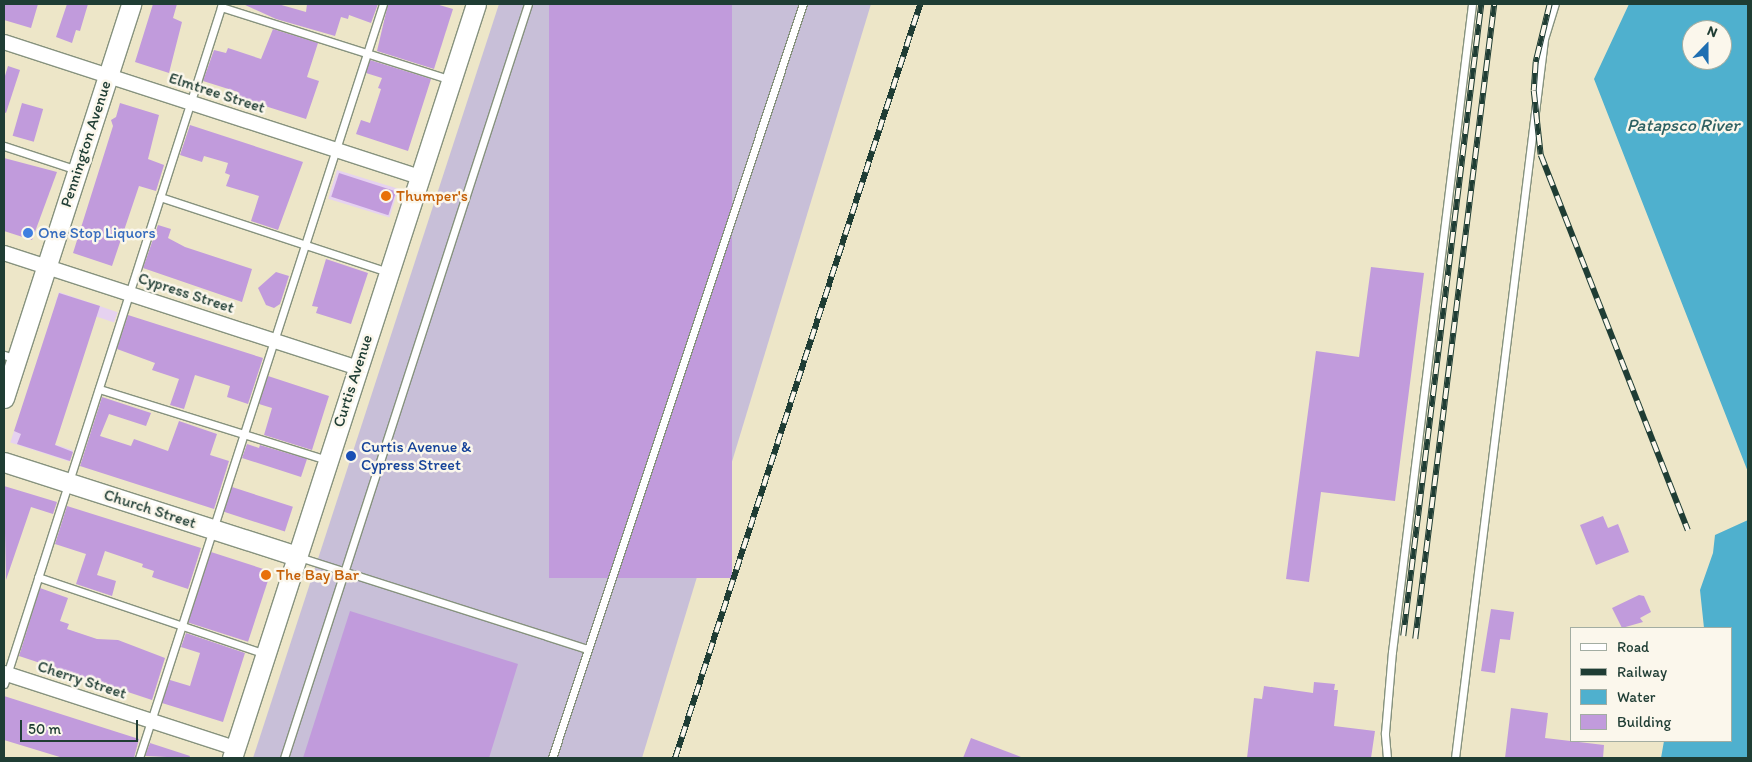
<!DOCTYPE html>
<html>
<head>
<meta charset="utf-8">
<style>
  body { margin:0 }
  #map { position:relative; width:1752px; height:762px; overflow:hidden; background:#ede6c8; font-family:Itim,sans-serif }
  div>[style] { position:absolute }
  .built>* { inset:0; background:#e6d2f0; transform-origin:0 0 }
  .industrial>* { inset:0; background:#c8bfd8 }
  .water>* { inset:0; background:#4fb0ce }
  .building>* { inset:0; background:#c19bdc; transform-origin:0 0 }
  .roads { filter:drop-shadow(1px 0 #86927e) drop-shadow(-1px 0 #86927e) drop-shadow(0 1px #86927e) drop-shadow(0 -1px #86927e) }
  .service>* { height:7px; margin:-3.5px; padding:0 3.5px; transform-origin:3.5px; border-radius:3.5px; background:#fff }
  .minor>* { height:14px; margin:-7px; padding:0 7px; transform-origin:7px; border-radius:7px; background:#fff }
  .secondary>* { height:19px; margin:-9.5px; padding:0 9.5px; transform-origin:9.5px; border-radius:9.5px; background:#fff }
  .rail>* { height:5.5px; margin-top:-2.75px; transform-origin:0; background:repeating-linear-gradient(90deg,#fbf7ec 0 11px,#1f3d34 0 22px); box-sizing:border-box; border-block:1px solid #1f3d34 }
  .dots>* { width:14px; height:14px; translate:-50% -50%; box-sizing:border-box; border:2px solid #fbf7ec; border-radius:50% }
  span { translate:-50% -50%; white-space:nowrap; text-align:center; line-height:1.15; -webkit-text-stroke:5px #fbf7ec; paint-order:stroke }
  .street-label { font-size:16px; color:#1f3d34 }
  .food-label { font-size:16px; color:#c56008 }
  .left { translate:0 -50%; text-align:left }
  .shop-label { font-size:16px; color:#366cbe }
  .transit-label { font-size:16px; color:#164399 }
  .water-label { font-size:18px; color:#2d6062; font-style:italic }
  .frame { position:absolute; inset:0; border:5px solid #1f3d34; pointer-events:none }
  .legend { position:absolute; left:1570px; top:627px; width:162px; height:115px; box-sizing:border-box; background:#fbf7ec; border:1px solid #a3ada2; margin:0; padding:6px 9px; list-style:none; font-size:15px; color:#1f3d34 }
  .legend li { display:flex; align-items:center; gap:10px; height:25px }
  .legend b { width:25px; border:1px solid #a3ada2 }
  .north { position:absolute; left:1682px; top:20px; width:50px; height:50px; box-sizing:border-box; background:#fbf7ec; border:1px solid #a3ada2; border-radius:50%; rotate:22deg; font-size:14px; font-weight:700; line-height:20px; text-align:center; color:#1f3d34 }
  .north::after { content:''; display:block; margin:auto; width:18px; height:22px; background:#1f6fb2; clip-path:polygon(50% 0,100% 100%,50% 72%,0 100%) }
  .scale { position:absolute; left:20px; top:720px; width:118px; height:22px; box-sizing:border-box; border:2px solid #1f3d34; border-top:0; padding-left:6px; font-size:15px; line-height:18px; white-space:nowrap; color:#1f3d34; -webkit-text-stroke:4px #fbf7ec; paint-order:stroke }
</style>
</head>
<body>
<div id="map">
  <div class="built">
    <i style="left:337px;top:170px;width:64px;height:30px;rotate:17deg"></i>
    <i style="left:59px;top:292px;width:62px;height:11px;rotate:19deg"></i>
    <i style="left:14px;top:431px;width:62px;height:12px;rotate:18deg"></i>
  </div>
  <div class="industrial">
    <i style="clip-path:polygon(499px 4px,871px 4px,642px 758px,253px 758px)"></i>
  </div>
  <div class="water">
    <i style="clip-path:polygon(evenodd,1629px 4px,1748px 4px,1748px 472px,1594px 79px,1629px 4px,1692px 30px,1722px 30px,1722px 60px,1692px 60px,1692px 30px)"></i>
    <i style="clip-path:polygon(1748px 520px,1748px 758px,1661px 758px,1664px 741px,1731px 741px,1731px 628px,1704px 628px,1700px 590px,1713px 553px,1715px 535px)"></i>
  </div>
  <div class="building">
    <i style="clip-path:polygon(4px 4px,38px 4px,31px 28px,4px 20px)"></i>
    <i style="clip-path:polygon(67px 4px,88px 4px,80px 31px,76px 30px,72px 43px,56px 37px)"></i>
    <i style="clip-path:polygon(153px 4px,177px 4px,173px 18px,182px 22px,169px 73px,135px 62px)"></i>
    <i style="clip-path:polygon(243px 4px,278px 4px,306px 12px,307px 4px,378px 4px,371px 23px,349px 15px,348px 19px,341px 17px,335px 36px,276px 19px)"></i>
    <i style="clip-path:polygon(388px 4px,436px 4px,453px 9px,434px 69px,377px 51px)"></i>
    <i style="left:549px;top:4px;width:183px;height:574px"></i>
    <i style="clip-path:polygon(273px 29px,318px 43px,307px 77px,319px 81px,306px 119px,237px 97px,238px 92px,203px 81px,214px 50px,226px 53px,228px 48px,261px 59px)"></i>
    <i style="clip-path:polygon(370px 60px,431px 79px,408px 151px,356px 134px,361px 120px,370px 123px,381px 89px,378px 88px,382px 78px,366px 73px)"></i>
    <i style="clip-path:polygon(8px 66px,20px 70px,6px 113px,4px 112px,4px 79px)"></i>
    <i style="left:22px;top:103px;width:22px;height:34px;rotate:16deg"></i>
    <i style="clip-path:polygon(120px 103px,159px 115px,148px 159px,164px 165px,156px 191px,139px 186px,112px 266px,73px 253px,113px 126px,111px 120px,116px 117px)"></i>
    <i style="clip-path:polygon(190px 125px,303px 162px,278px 230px,251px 221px,259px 196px,226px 186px,230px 175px,225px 173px,228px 163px,204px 156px,202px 162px,180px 155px)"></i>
    <i style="clip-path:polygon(4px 158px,57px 172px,32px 240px,4px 231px)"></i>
    <i style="left:339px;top:173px;width:60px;height:25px;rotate:18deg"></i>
    <i style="clip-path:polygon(158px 225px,171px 229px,168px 238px,185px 247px,252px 269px,242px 302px,143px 268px)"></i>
    <i style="clip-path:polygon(326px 259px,368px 273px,351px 324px,316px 313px,318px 307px,312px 306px)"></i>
    <i style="clip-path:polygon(1371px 267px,1424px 273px,1395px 501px,1321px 492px,1309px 582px,1286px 579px,1316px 351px,1359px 357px)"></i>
    <i style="clip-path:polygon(276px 272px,289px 276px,280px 304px,274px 308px,266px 305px,258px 288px)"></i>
    <i style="clip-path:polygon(59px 293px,100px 306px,55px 445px,73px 452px,70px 461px,17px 444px,21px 434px,14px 431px)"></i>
    <i style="clip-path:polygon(128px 315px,263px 358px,248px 404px,227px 397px,230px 386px,195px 375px,184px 409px,170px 405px,179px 379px,152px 370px,155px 363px,117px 349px)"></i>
    <i style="clip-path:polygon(268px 376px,329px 396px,312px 450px,264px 435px,272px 408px,259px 404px)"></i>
    <i style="clip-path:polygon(102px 397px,151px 413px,146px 426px,109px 414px,100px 436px,131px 446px,134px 439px,168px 451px,179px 421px,217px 434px,210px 455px,229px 461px,214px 509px,80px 466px)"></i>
    <i style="clip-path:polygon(247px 444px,259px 448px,260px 445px,307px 459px,301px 477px,242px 458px)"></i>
    <i style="clip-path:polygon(4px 486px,57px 502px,53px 514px,31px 507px,6px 580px)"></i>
    <i style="left:232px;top:487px;width:64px;height:26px;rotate:18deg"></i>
    <i style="clip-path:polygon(67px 506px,201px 548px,188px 589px,152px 577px,154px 571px,142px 567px,143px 564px,105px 551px,97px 575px,116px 581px,112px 596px,76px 584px,86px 554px,55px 544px)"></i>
    <i style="clip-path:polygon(1603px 516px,1608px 528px,1618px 524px,1629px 552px,1596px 565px,1580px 525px)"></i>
    <i style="left:211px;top:552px;width:63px;height:74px;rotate:18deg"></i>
    <i style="clip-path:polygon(40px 588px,68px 598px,60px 621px,69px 624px,67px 629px,97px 639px,118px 640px,165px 658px,152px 700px,19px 656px)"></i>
    <i style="clip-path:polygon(1639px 595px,1644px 596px,1651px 612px,1640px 618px,1643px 622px,1622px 628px,1612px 608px)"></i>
    <i style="clip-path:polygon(1491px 609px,1514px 612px,1510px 640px,1500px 639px,1495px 673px,1481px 671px)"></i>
    <i style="clip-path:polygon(350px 611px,518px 664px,489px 758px,303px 758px)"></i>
    <i style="clip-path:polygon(186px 633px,245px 653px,223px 722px,162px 703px,170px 680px,190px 686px,200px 653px,181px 647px)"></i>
    <i style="clip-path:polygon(1314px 682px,1335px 684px,1334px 690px,1338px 690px,1334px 726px,1375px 731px,1371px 758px,1247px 758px,1254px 698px,1262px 699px,1264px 686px,1313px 693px)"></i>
    <i style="clip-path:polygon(4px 696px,139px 739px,134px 758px,63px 758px,4px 740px)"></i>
    <i style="clip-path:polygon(1511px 708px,1548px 713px,1545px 738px,1604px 745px,1603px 758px,1505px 758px)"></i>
    <i style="clip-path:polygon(971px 738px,1021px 757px,1021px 758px,963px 758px)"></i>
    <i style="clip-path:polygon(150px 743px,190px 756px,189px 758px,145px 756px)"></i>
  </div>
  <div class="roads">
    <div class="service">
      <i style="left:221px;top:7px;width:241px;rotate:17.6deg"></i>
      <i style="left:4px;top:146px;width:77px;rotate:18.2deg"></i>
      <i style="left:160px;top:197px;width:240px;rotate:18.2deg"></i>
      <i style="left:4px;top:355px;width:13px;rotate:18deg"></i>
      <i style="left:99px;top:389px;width:239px;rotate:17.3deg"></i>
      <i style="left:299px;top:557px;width:302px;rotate:17.7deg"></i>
      <i style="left:38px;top:577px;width:240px;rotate:18.7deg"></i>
      <i style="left:4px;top:684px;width:714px;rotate:-72.22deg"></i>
      <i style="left:139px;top:758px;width:792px;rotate:-72.07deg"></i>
      <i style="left:284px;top:758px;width:792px;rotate:-72.07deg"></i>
      <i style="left:552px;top:758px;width:795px;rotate:-71.59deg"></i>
      <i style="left:1387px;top:758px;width:25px;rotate:-95deg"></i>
      <i style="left:1385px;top:733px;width:81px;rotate:-85.1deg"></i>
      <i style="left:1392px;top:652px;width:653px;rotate:-82.96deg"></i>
      <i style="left:1455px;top:758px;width:724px;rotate:-82.94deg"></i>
      <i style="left:1544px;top:39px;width:37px;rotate:-73deg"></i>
    </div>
    <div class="minor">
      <i style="left:4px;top:42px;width:436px;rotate:18deg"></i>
      <i style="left:4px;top:253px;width:372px;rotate:18deg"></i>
      <i style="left:4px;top:673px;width:243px;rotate:18deg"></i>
    </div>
    <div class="secondary">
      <i style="left:4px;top:398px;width:414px;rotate:-72.1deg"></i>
      <i style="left:4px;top:462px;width:307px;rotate:17.8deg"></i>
      <i style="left:232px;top:758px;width:792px;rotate:-72.07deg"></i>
    </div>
  </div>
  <div class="rail">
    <i style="left:1550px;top:4px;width:60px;rotate:103.6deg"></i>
    <i style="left:1536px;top:62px;width:29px;rotate:94deg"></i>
    <i style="left:1534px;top:91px;width:64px;rotate:83.8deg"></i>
    <i style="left:1541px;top:155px;width:403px;rotate:68.6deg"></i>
    <i style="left:1403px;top:636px;width:637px;rotate:-82.96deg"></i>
    <i style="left:1415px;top:639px;width:640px;rotate:-82.91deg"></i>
    <i style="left:675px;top:758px;width:793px;rotate:-72deg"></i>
  </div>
  <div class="dots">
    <i style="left:386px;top:196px;background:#e8710a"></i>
    <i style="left:28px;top:233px;background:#3f7fe0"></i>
    <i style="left:351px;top:456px;background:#1a4fb4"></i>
    <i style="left:266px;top:575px;background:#e8710a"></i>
  </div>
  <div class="street-label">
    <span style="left:217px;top:93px;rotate:18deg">Elmtree Street</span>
    <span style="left:86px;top:144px;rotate:-72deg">Pennington Avenue</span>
    <span style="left:186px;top:293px;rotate:18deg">Cypress Street</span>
    <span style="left:353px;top:381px;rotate:-72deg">Curtis Avenue</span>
    <span style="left:150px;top:509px;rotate:18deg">Church Street</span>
    <span style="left:82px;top:680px;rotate:18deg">Cherry Street</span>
  </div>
  <div class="food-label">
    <span class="left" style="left:396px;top:196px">Thumper's</span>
    <span class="left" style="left:276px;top:575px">The Bay Bar</span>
  </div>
  <div class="shop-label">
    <span class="left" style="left:38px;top:233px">One Stop Liquors</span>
  </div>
  <div class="transit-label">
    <span class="left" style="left:361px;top:456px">Curtis Avenue &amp;<br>Cypress Street</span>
  </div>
  <div class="water-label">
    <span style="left:1683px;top:125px">Patapsco River</span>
  </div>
  <div class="frame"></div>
  <ul class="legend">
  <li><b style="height:6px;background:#fff"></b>Road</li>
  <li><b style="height:6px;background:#1f3d34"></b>Railway</li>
  <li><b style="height:14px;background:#4fb0ce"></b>Water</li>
  <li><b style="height:14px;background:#c19bdc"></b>Building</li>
  </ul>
  <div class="north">N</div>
  <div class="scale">50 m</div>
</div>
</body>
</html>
